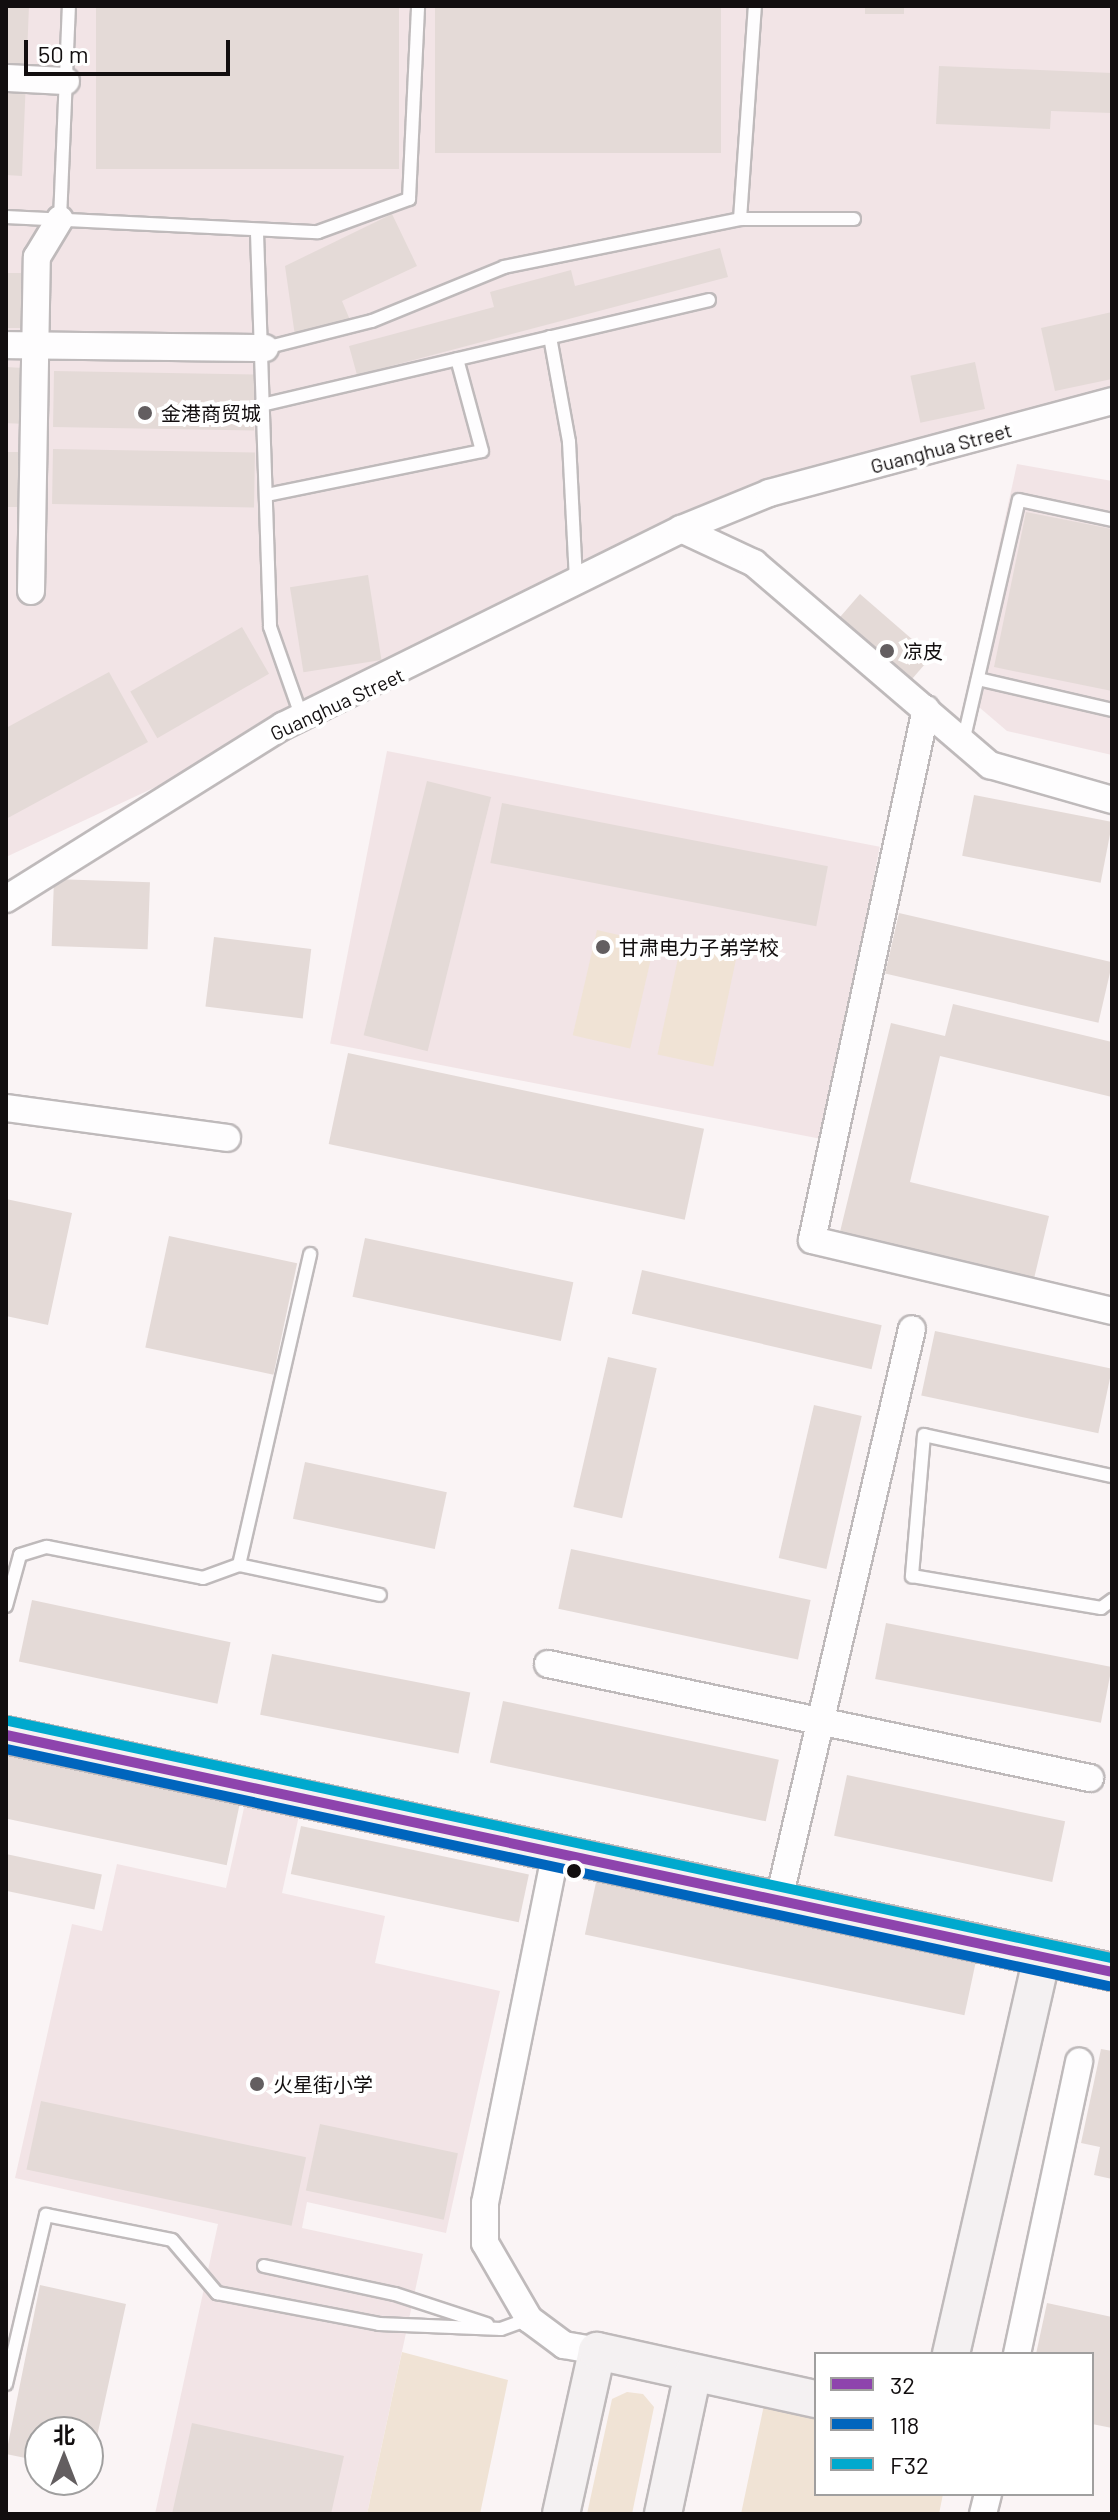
<!DOCTYPE html>
<html>
<head>
<meta charset="utf-8">
<style>
  body { margin:0 }
  #map { position:relative; width:1118px; height:2520px; overflow:hidden; background:#faf4f5; font-family:Barlow,"Noto Sans SC",sans-serif }
  div>[style] { position:absolute }
  .built>* { inset:0; background:#f2e4e6; transform-origin:0 0 }
  .green>* { inset:0; background:#f0e3d5; transform-origin:0 0 }
  .building>* { inset:0; background:#e4dad7; transform-origin:0 0 }
  .roads { filter:drop-shadow(2px 0 #bfbabb) drop-shadow(-2px 0 #bfbabb) drop-shadow(0 2px #bfbabb) drop-shadow(0 -2px #bfbabb) }
  .lane>* { height:12px; margin:-6px; padding:0 6px; transform-origin:6px; border-radius:6px; background:#fefdfe }
  .street>* { height:26px; margin:-13px; padding:0 13px; transform-origin:13px; border-radius:13px; background:#fefdfe }
  .secondary>* { height:36px; margin:-18px; padding:0 18px; transform-origin:18px; border-radius:18px; background:#f4f1f2 }
  .bus-1>* { height:10px; margin:-5px; padding:0 5px; transform-origin:5px; border-radius:5px; background:#8e44ad }
  .bus-2>* { height:10px; margin:-5px; padding:0 5px; transform-origin:5px; border-radius:5px; background:#0065bd }
  .bus-3>* { height:10px; margin:-5px; padding:0 5px; transform-origin:5px; border-radius:5px; background:#00a9ce }
  .dots>* { width:22px; height:22px; translate:-50% -50%; box-sizing:border-box; border:4px solid #fff; border-radius:50% }
  span { translate:-50% -50%; white-space:nowrap; text-align:center; line-height:1.15; -webkit-text-stroke:8px #fff; paint-order:stroke }
  .poi-label { font-size:20px; color:#120e0f }
  .left { translate:0 -50%; text-align:left }
  .street-label { font-size:20px; color:#120e0f }
  .frame { position:absolute; inset:0; border:8px solid #120e0f; pointer-events:none }
  .legend { position:absolute; left:814px; top:2352px; width:280px; height:144px; box-sizing:border-box; background:#fff; border:2px solid #a09f9f; margin:0; padding:10px 14px; list-style:none; font-size:24px; color:#120e0f }
  .legend li { display:flex; align-items:center; gap:16px; height:40px }
  .legend b { width:40px; border:2px solid #a09f9f }
  .north { position:absolute; left:24px; top:2416px; width:80px; height:80px; box-sizing:border-box; background:#fff; border:2px solid #a09f9f; border-radius:50%; rotate:0deg; font-size:22px; font-weight:700; line-height:32px; text-align:center; color:#120e0f }
  .north::after { content:''; display:block; margin:auto; width:28px; height:36px; background:#635e60; clip-path:polygon(50% 0,100% 100%,50% 72%,0 100%) }
  .scale { position:absolute; left:24px; top:40px; width:206px; height:36px; box-sizing:border-box; border:4px solid #120e0f; border-top:0; padding-left:10px; font-size:24px; line-height:28px; white-space:nowrap; color:#120e0f; -webkit-text-stroke:6px #fff; paint-order:stroke }
</style>
</head>
<body>
<div id="map">
  <div class="built">
    <i style="clip-path:polygon(6px 6px,1112px 6px,1112px 391px,771px 499px,6px 857px)"></i>
    <i style="clip-path:polygon(1017px 464px,1112px 481px,1112px 755px,1007px 731px,966px 696px)"></i>
    <i style="left:387px;top:751px;width:502px;height:298px;rotate:11deg"></i>
    <i style="clip-path:polygon(246px 1799px,300px 1811px,282px 1893px,385px 1916px,375px 1963px,500px 1991px,446px 2233px,307px 2202px,302px 2228px,423px 2254px,367px 2514px,155px 2514px,218px 2224px,15px 2178px,72px 1924px,102px 1931px,117px 1864px,226px 1888px)"></i>
  </div>
  <div class="green">
    <i style="left:597px;top:930px;width:59px;height:108px;rotate:13deg"></i>
    <i style="left:681px;top:944px;width:57px;height:113px;rotate:12deg"></i>
    <i style="clip-path:polygon(402px 2352px,508px 2380px,480px 2514px,367px 2514px)"></i>
    <i style="clip-path:polygon(627px 2392px,643px 2394px,654px 2407px,632px 2514px,587px 2514px,612px 2399px)"></i>
    <i style="clip-path:polygon(764px 2405px,816px 2417px,816px 2494px,943px 2494px,939px 2514px,741px 2514px)"></i>
  </div>
  <div class="building">
    <i style="clip-path:polygon(6px 6px,29px 6px,22px 176px,6px 175px)"></i>
    <i style="left:96px;top:6px;width:303px;height:163px"></i>
    <i style="left:435px;top:6px;width:286px;height:147px"></i>
    <i style="left:865px;top:6px;width:39px;height:8px"></i>
    <i style="clip-path:polygon(939px 66px,1112px 73px,1112px 113px,1051px 111px,1050px 129px,936px 124px)"></i>
    <i style="clip-path:polygon(392px 214px,417px 266px,342px 301px,350px 320px,295px 336px,285px 266px)"></i>
    <i style="clip-path:polygon(720px 248px,728px 277px,357px 375px,349px 346px,494px 307px,490px 292px,571px 270px,575px 286px)"></i>
    <i style="left:6px;top:273px;width:15px;height:55px"></i>
    <i style="clip-path:polygon(1112px 312px,1112px 379px,1055px 391px,1041px 328px)"></i>
    <i style="left:975px;top:362px;width:48px;height:66px;rotate:78deg"></i>
    <i style="left:6px;top:367px;width:17px;height:56px;rotate:3deg"></i>
    <i style="left:54px;top:371px;width:201px;height:56px;rotate:1deg"></i>
    <i style="left:53px;top:449px;width:202px;height:55px;rotate:1deg"></i>
    <i style="left:6px;top:452px;width:17px;height:55px"></i>
    <i style="clip-path:polygon(1026px 512px,1112px 529px,1112px 691px,994px 667px)"></i>
    <i style="left:368px;top:575px;width:86px;height:79px;rotate:81deg"></i>
    <i style="left:860px;top:594px;width:95px;height:31px;rotate:41deg"></i>
    <i style="left:242px;top:627px;width:54px;height:129px;rotate:60deg"></i>
    <i style="clip-path:polygon(109px 672px,148px 742px,6px 819px,6px 728px)"></i>
    <i style="left:427px;top:781px;width:66px;height:262px;rotate:14deg"></i>
    <i style="left:974px;top:795px;width:141px;height:62px;rotate:11deg"></i>
    <i style="left:502px;top:803px;width:332px;height:61px;rotate:11deg"></i>
    <i style="left:54px;top:879px;width:96px;height:67px;rotate:2deg"></i>
    <i style="left:899px;top:913px;width:219px;height:62px;rotate:13deg"></i>
    <i style="left:214px;top:937px;width:98px;height:70px;rotate:7deg"></i>
    <i style="clip-path:polygon(953px 1004px,1112px 1042px,1112px 1097px,940px 1056px,910px 1182px,1049px 1216px,1032px 1287px,838px 1240px,891px 1023px,945px 1036px)"></i>
    <i style="left:348px;top:1053px;width:364px;height:93px;rotate:12deg"></i>
    <i style="clip-path:polygon(6px 1199px,72px 1213px,48px 1325px,6px 1316px)"></i>
    <i style="left:169px;top:1236px;width:131px;height:114px;rotate:12deg"></i>
    <i style="left:365px;top:1238px;width:213px;height:60px;rotate:12deg"></i>
    <i style="left:642px;top:1270px;width:246px;height:45px;rotate:13deg"></i>
    <i style="left:935px;top:1331px;width:181px;height:66px;rotate:12deg"></i>
    <i style="left:608px;top:1357px;width:50px;height:154px;rotate:13deg"></i>
    <i style="left:814px;top:1405px;width:49px;height:157px;rotate:13deg"></i>
    <i style="left:305px;top:1462px;width:145px;height:58px;rotate:12deg"></i>
    <i style="left:571px;top:1549px;width:245px;height:61px;rotate:12deg"></i>
    <i style="left:32px;top:1600px;width:203px;height:63px;rotate:12deg"></i>
    <i style="left:886px;top:1623px;width:230px;height:57px;rotate:11deg"></i>
    <i style="left:272px;top:1654px;width:202px;height:62px;rotate:11deg"></i>
    <i style="left:503px;top:1701px;width:282px;height:63px;rotate:12deg"></i>
    <i style="left:6px;top:1754px;width:239px;height:63px;rotate:12deg"></i>
    <i style="left:847px;top:1775px;width:223px;height:62px;rotate:12deg"></i>
    <i style="left:301px;top:1826px;width:233px;height:49px;rotate:12deg"></i>
    <i style="left:6px;top:1854px;width:98px;height:36px;rotate:12deg"></i>
    <i style="left:598px;top:1873px;width:388px;height:63px;rotate:12deg"></i>
    <i style="clip-path:polygon(1101px 2049px,1112px 2051px,1112px 2179px,1094px 2175px,1100px 2147px,1081px 2143px)"></i>
    <i style="left:41px;top:2101px;width:271px;height:70px;rotate:12deg"></i>
    <i style="left:320px;top:2124px;width:141px;height:68px;rotate:12deg"></i>
    <i style="clip-path:polygon(40px 2285px,126px 2304px,89px 2473px,88px 2432px,40px 2432px,40px 2461px,6px 2454px)"></i>
    <i style="clip-path:polygon(1047px 2303px,1112px 2317px,1112px 2428px,1092px 2424px,1092px 2354px,1036px 2354px)"></i>
    <i style="clip-path:polygon(192px 2423px,344px 2456px,331px 2514px,172px 2514px)"></i>
  </div>
  <div class="roads">
    <div class="lane">
      <i style="left:6px;top:217px;width:312px;rotate:2.8deg"></i>
      <i style="left:318px;top:232px;width:97px;rotate:-19.9deg"></i>
      <i style="left:409px;top:199px;width:193px;rotate:-87.3deg"></i>
      <i style="left:60px;top:219px;width:213px;rotate:-87.6deg"></i>
      <i style="left:740px;top:219px;width:114px"></i>
      <i style="left:257px;top:233px;width:394px;rotate:88.1deg"></i>
      <i style="left:270px;top:627px;width:96px;rotate:70.6deg"></i>
      <i style="left:550px;top:337px;width:107px;rotate:79.7deg"></i>
      <i style="left:569px;top:442px;width:138px;rotate:87.1deg"></i>
      <i style="left:265px;top:348px;width:110px;rotate:-14.2deg"></i>
      <i style="left:372px;top:321px;width:143px;rotate:-22.2deg"></i>
      <i style="left:504px;top:267px;width:241px;rotate:-11.5deg"></i>
      <i style="left:740px;top:219px;width:214px;rotate:-86deg"></i>
      <i style="left:266px;top:404px;width:455px;rotate:-13.2deg"></i>
      <i style="left:267px;top:495px;width:219px;rotate:-11.6deg"></i>
      <i style="left:482px;top:451px;width:95px;rotate:-105.2deg"></i>
      <i style="left:978px;top:679px;width:138px;rotate:13deg"></i>
      <i style="left:963px;top:742px;width:248px;rotate:-77deg"></i>
      <i style="left:1019px;top:500px;width:95px;rotate:12.1deg"></i>
      <i style="left:1112px;top:1476px;width:192px;rotate:-167.7deg"></i>
      <i style="left:924px;top:1435px;width:142px;rotate:94.9deg"></i>
      <i style="left:912px;top:1576px;width:192px;rotate:9.6deg"></i>
      <i style="left:1101px;top:1608px;width:14px;rotate:-36deg"></i>
      <i style="left:239px;top:1565px;width:144px;rotate:12deg"></i>
      <i style="left:6px;top:1606px;width:53px;rotate:-74.6deg"></i>
      <i style="left:20px;top:1555px;width:28px;rotate:-17deg"></i>
      <i style="left:47px;top:1547px;width:159px;rotate:11.2deg"></i>
      <i style="left:203px;top:1578px;width:38px;rotate:-20deg"></i>
      <i style="left:239px;top:1565px;width:319px;rotate:-77.1deg"></i>
      <i style="left:264px;top:2266px;width:134px;rotate:12.1deg"></i>
      <i style="left:395px;top:2294px;width:97px;rotate:18.1deg"></i>
      <i style="left:6px;top:2384px;width:174px;rotate:-76.7deg"></i>
      <i style="left:46px;top:2215px;width:128px;rotate:11.2deg"></i>
      <i style="left:172px;top:2240px;width:70px;rotate:49.7deg"></i>
      <i style="left:217px;top:2293px;width:165px;rotate:10.8deg"></i>
      <i style="left:379px;top:2324px;width:122px;rotate:2.3deg"></i>
      <i style="left:501px;top:2329px;width:30px;rotate:-20deg"></i>
    </div>
    <div class="street">
      <i style="left:6px;top:78px;width:60px;rotate:2.9deg"></i>
      <i style="left:6px;top:345px;width:259px;rotate:0.7deg"></i>
      <i style="left:681px;top:529px;width:81px;rotate:25deg"></i>
      <i style="left:754px;top:563px;width:311px;rotate:40.6deg"></i>
      <i style="left:990px;top:765px;width:127px;rotate:16deg"></i>
      <i style="left:31px;top:591px;width:334px;rotate:-89deg"></i>
      <i style="left:37px;top:257px;width:44px;rotate:-58.8deg"></i>
      <i style="left:926px;top:709px;width:543px;rotate:102.12deg"></i>
      <i style="left:812px;top:1240px;width:308px;rotate:13.3deg"></i>
      <i style="left:6px;top:899px;width:327px;rotate:-32deg"></i>
      <i style="left:283px;top:726px;width:444px;rotate:-26.3deg"></i>
      <i style="left:681px;top:529px;width:95px;rotate:-22.2deg"></i>
      <i style="left:769px;top:493px;width:355px;rotate:-15deg"></i>
      <i style="left:6px;top:1108px;width:223px;rotate:7.7deg"></i>
      <i style="left:548px;top:1664px;width:554px;rotate:11.88deg"></i>
      <i style="left:556px;top:1851px;width:359px;rotate:101.4deg"></i>
      <i style="left:485px;top:2203px;width:40px;rotate:90deg"></i>
      <i style="left:485px;top:2243px;width:88px;rotate:59.9deg"></i>
      <i style="left:529px;top:2319px;width:44px;rotate:36.6deg"></i>
      <i style="left:564px;top:2345px;width:34px;rotate:10deg"></i>
      <i style="left:779px;top:1899px;width:585px;rotate:-76.87deg"></i>
      <i style="left:1017px;top:2354px;width:299px;rotate:-78deg"></i>
      <i style="left:983px;top:2514px;width:21px;rotate:-76deg"></i>
    </div>
    <div class="secondary">
      <i style="left:6px;top:1735px;width:1131px;rotate:12.09deg"></i>
      <i style="left:951px;top:2354px;width:407px;rotate:-77.1deg"></i>
      <i style="left:561px;top:2514px;width:167px;rotate:-77.5deg"></i>
      <i style="left:597px;top:2351px;width:224px;rotate:12.4deg"></i>
      <i style="left:663px;top:2514px;width:144px;rotate:-78deg"></i>
    </div>
  </div>
  <div class="bus-1">
    <i style="left:6px;top:1735px;width:1131px;rotate:12.09deg"></i>
  </div>
  <div class="bus-2">
    <i style="left:6px;top:1749px;width:1128px;rotate:12.13deg"></i>
  </div>
  <div class="bus-3">
    <i style="left:9px;top:1721px;width:1128px;rotate:12.13deg"></i>
  </div>
  <div class="dots">
    <i style="left:145px;top:413px;background:#635e60"></i>
    <i style="left:887px;top:651px;background:#635e60"></i>
    <i style="left:603px;top:947px;background:#635e60"></i>
    <i style="left:574px;top:1871px;background:#120e0f"></i>
    <i style="left:257px;top:2084px;background:#635e60"></i>
  </div>
  <div class="poi-label">
    <span class="left" style="left:161px;top:413px">金港商贸城</span>
    <span class="left" style="left:903px;top:651px">凉皮</span>
    <span class="left" style="left:619px;top:947px">甘肃电力子弟学校</span>
    <span class="left" style="left:273px;top:2084px">火星街小学</span>
  </div>
  <div class="street-label">
    <span style="left:941px;top:448px;rotate:-15deg">Guanghua Street</span>
    <span style="left:337px;top:704px;rotate:-25deg">Guanghua Street</span>
  </div>
  <div class="frame"></div>
  <ul class="legend">
  <li><b style="height:10px;background:#8e44ad"></b>32</li>
  <li><b style="height:10px;background:#0065bd"></b>118</li>
  <li><b style="height:10px;background:#00a9ce"></b>F32</li>
  </ul>
  <div class="north">北</div>
  <div class="scale">50 m</div>
</div>
</body>
</html>
